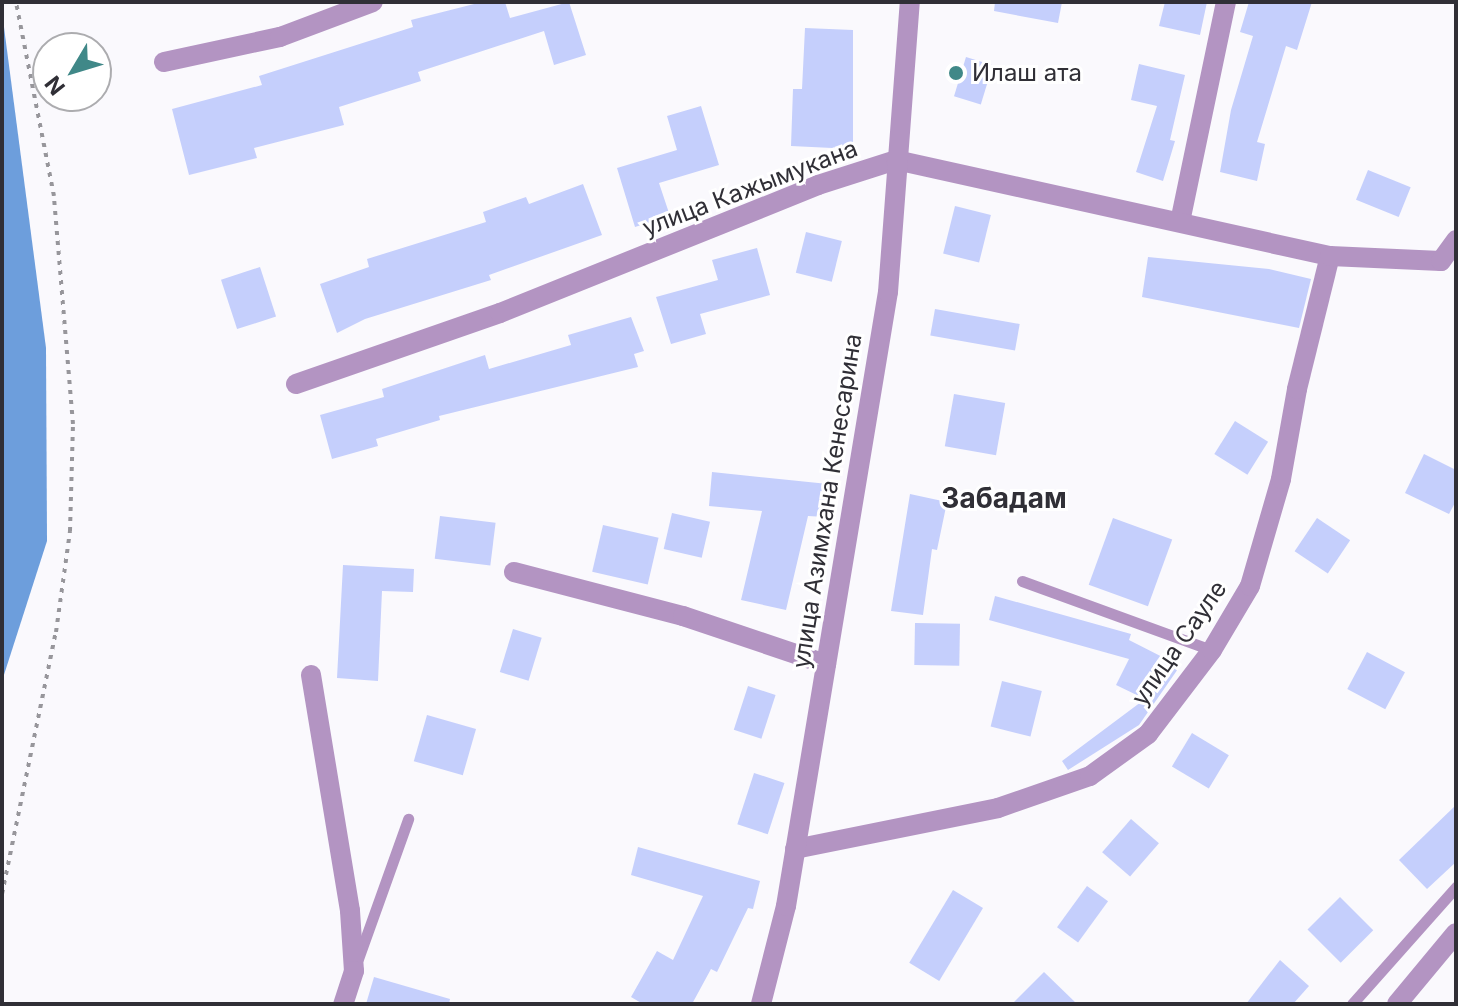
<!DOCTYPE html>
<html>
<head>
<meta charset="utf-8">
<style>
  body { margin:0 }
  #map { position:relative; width:1458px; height:1006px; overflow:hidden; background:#faf9fd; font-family:Inter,sans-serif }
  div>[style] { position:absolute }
  .water>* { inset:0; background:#6d9edc }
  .building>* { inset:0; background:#c5cffc; transform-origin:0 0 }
  .path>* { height:4px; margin-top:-2px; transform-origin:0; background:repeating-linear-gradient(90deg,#97969b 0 4px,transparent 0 10px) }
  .service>* { height:11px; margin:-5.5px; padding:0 5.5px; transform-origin:5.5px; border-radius:5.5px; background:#b394c2 }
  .minor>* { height:20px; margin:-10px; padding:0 10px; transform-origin:10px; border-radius:10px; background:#b394c2 }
  .tertiary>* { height:20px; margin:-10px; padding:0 10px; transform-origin:10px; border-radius:10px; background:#b394c2 }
  .dots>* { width:22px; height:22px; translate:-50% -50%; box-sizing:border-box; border:4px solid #fff; border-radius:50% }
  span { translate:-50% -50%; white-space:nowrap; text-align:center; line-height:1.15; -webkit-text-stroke:6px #fff; paint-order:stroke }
  .poi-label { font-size:24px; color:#302f36 }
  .left { translate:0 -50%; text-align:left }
  .street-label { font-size:24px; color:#302f36 }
  .quarter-label { font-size:28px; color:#302f36; font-weight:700 }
  .frame { position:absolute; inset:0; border:4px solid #302f36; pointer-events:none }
  .north { position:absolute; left:32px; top:32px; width:80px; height:80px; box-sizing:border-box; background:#fff; border:2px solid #acacaf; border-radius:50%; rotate:232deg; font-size:22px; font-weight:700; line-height:32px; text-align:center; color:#302f36 }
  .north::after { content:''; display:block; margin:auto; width:28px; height:36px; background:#408888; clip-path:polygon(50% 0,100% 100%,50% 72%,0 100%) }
</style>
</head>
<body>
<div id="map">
  <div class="water">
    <i style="clip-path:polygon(2px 12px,46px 348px,47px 541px,2px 681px)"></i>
  </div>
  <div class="building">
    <i style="clip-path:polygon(482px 2px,505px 2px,510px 18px,569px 2px,586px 55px,554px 65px,544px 31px,418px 72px,421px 81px,339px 107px,344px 125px,254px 148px,257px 158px,189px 175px,172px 109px,262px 85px,259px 76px,413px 27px,411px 20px)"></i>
    <i style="clip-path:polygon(995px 2px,1062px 2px,1058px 23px,994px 11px)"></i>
    <i style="clip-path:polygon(1165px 2px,1207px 2px,1200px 35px,1159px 26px)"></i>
    <i style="clip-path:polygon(1249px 2px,1312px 2px,1297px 50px,1286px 46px,1257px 142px,1265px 144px,1257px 181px,1220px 172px,1231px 110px,1253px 36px,1240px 32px)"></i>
    <i style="clip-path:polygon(805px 28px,853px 30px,853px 149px,791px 146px,793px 89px,802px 89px)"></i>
    <i style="left:966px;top:57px;width:28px;height:41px;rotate:17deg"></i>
    <i style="clip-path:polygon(1139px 64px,1185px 75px,1170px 140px,1175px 141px,1163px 181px,1136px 172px,1157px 106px,1131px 100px)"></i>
    <i style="clip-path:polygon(701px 106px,719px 165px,659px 183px,670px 216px,635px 227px,617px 168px,677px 150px,667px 116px)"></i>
    <i style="left:1368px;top:170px;width:46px;height:32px;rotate:22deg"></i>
    <i style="clip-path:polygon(583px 184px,602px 235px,489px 275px,491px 280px,365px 319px,337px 333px,320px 284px,369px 267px,367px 259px,486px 222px,483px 212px,526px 197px,529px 204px)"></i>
    <i style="left:955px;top:206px;width:37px;height:49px;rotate:14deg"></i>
    <i style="left:806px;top:232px;width:37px;height:42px;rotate:14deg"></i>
    <i style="clip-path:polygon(757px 248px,770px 295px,700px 314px,706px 334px,671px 344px,656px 297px,718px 280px,712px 260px)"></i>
    <i style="clip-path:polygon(1148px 257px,1269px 269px,1311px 279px,1299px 328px,1142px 297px)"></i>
    <i style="left:260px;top:267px;width:52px;height:41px;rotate:72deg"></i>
    <i style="left:935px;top:309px;width:86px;height:27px;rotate:10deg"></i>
    <i style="clip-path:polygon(631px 317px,644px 351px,634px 354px,638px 367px,439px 416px,440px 420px,376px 439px,378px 446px,332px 459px,320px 415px,384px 397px,382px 389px,485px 355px,489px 369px,571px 345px,568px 335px)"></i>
    <i style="left:954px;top:394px;width:52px;height:53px;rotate:10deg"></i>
    <i style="left:1235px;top:421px;width:39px;height:39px;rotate:32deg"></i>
    <i style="clip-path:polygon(1424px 454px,1456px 470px,1456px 501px,1449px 514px,1405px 493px)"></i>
    <i style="clip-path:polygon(712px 472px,828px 484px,825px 517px,808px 516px,786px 610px,741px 600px,762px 511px,709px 506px)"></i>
    <i style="clip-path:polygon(910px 494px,947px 502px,937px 550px,932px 549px,923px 615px,891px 611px)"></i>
    <i style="left:672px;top:513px;width:39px;height:37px;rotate:13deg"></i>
    <i style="left:440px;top:516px;width:56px;height:43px;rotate:7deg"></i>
    <i style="left:1113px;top:518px;width:63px;height:71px;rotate:20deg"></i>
    <i style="left:1317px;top:518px;width:40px;height:40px;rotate:34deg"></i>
    <i style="left:603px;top:525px;width:57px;height:48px;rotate:13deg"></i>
    <i style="clip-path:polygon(343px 565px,414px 569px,413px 592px,382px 591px,378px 681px,337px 678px)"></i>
    <i style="clip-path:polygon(995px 596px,1131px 634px,1129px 640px,1180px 666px,1139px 725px,1068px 770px,1062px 761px,1145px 699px,1116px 685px,1129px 659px,989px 620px)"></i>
    <i style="left:915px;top:623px;width:45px;height:42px;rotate:1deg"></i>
    <i style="left:513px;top:629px;width:30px;height:45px;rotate:17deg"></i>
    <i style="left:1367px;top:652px;width:43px;height:42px;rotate:28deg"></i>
    <i style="left:1002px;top:681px;width:41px;height:47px;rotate:14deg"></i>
    <i style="left:748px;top:686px;width:29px;height:46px;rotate:18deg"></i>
    <i style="left:427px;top:715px;width:51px;height:48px;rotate:16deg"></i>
    <i style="left:1192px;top:733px;width:43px;height:39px;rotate:31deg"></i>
    <i style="left:754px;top:773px;width:32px;height:54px;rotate:18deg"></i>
    <i style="clip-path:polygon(1456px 805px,1456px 862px,1427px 889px,1399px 860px)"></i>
    <i style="left:1131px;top:819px;width:37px;height:44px;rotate:41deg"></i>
    <i style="clip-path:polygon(638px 847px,760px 881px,753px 909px,748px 908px,717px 972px,711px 969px,692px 1004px,643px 1004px,631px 997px,657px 951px,673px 960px,703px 896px,631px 875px)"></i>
    <i style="left:1087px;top:886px;width:26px;height:51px;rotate:36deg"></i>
    <i style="left:953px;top:890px;width:35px;height:85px;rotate:31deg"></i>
    <i style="left:1340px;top:897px;width:47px;height:46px;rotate:45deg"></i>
    <i style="clip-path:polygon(1280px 960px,1309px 986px,1293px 1004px,1246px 1004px)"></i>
    <i style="clip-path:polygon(1044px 972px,1077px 1004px,1012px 1004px)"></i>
    <i style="clip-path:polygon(374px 977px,450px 999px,449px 1004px,366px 1004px)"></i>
  </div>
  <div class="path">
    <i style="left:2px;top:894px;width:268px;rotate:-78.4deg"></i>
    <i style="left:56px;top:632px;width:102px;rotate:-82.1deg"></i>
    <i style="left:70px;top:531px;width:107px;rotate:-88.4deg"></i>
    <i style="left:73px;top:424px;width:229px;rotate:-94.8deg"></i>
    <i style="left:54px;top:196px;width:198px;rotate:-101.1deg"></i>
  </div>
  <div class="service">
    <i style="left:1022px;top:581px;width:202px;rotate:20deg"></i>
    <i style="left:358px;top:959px;width:149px;rotate:-70.3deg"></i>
    <i style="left:1352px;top:1004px;width:157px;rotate:-48.4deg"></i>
  </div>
  <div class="minor">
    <i style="left:164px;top:62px;width:119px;rotate:-12.2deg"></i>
    <i style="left:280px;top:37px;width:99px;rotate:-20.6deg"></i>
    <i style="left:1180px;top:222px;width:225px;rotate:-78.2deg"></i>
    <i style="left:296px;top:384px;width:216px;rotate:-19.2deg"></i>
    <i style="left:500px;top:313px;width:343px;rotate:-21.9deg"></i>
    <i style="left:818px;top:185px;width:82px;rotate:-17.8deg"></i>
    <i style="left:896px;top:160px;width:444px;rotate:12.5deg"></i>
    <i style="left:514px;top:572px;width:175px;rotate:14.6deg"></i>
    <i style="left:683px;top:616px;width:151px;rotate:18.6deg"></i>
    <i style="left:311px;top:675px;width:239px;rotate:80.6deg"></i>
    <i style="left:350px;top:911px;width:60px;rotate:86.2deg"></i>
    <i style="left:354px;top:971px;width:35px;rotate:108deg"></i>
    <i style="left:795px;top:849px;width:207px;rotate:-11.4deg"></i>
    <i style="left:998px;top:808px;width:97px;rotate:-19.2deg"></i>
    <i style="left:1090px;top:776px;width:72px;rotate:-35.9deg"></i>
    <i style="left:1148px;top:734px;width:106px;rotate:-52.7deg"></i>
    <i style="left:1212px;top:650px;width:74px;rotate:-59.3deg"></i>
    <i style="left:1250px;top:586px;width:111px;rotate:-73.8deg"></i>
    <i style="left:1281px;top:479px;width:91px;rotate:-79.9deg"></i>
    <i style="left:1297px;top:389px;width:137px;rotate:-76.1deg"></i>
    <i style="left:1330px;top:256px;width:111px;rotate:2.6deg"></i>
    <i style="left:1441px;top:261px;width:26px;rotate:-54deg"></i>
    <i style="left:1397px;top:1004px;width:92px;rotate:-50.3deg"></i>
  </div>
  <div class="tertiary">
    <i style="left:761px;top:1004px;width:101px;rotate:-75.7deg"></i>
    <i style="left:786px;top:906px;width:622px;rotate:-80.57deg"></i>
    <i style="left:888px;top:292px;width:291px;rotate:-85.7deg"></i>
  </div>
  <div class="dots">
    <i style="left:956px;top:73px;background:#408888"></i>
  </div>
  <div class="poi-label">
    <span class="left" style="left:972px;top:73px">Илаш ата</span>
  </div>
  <div class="street-label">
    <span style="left:750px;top:188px;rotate:-21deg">улица Кажымукана</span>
    <span style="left:827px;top:501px;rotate:-81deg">улица Азимхана Кенесарина</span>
    <span style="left:1179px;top:643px;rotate:-55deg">улица Сауле</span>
  </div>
  <div class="quarter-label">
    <span style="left:1004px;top:498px">Забадам</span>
  </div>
  <div class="frame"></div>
  <div class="north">N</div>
</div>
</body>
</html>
